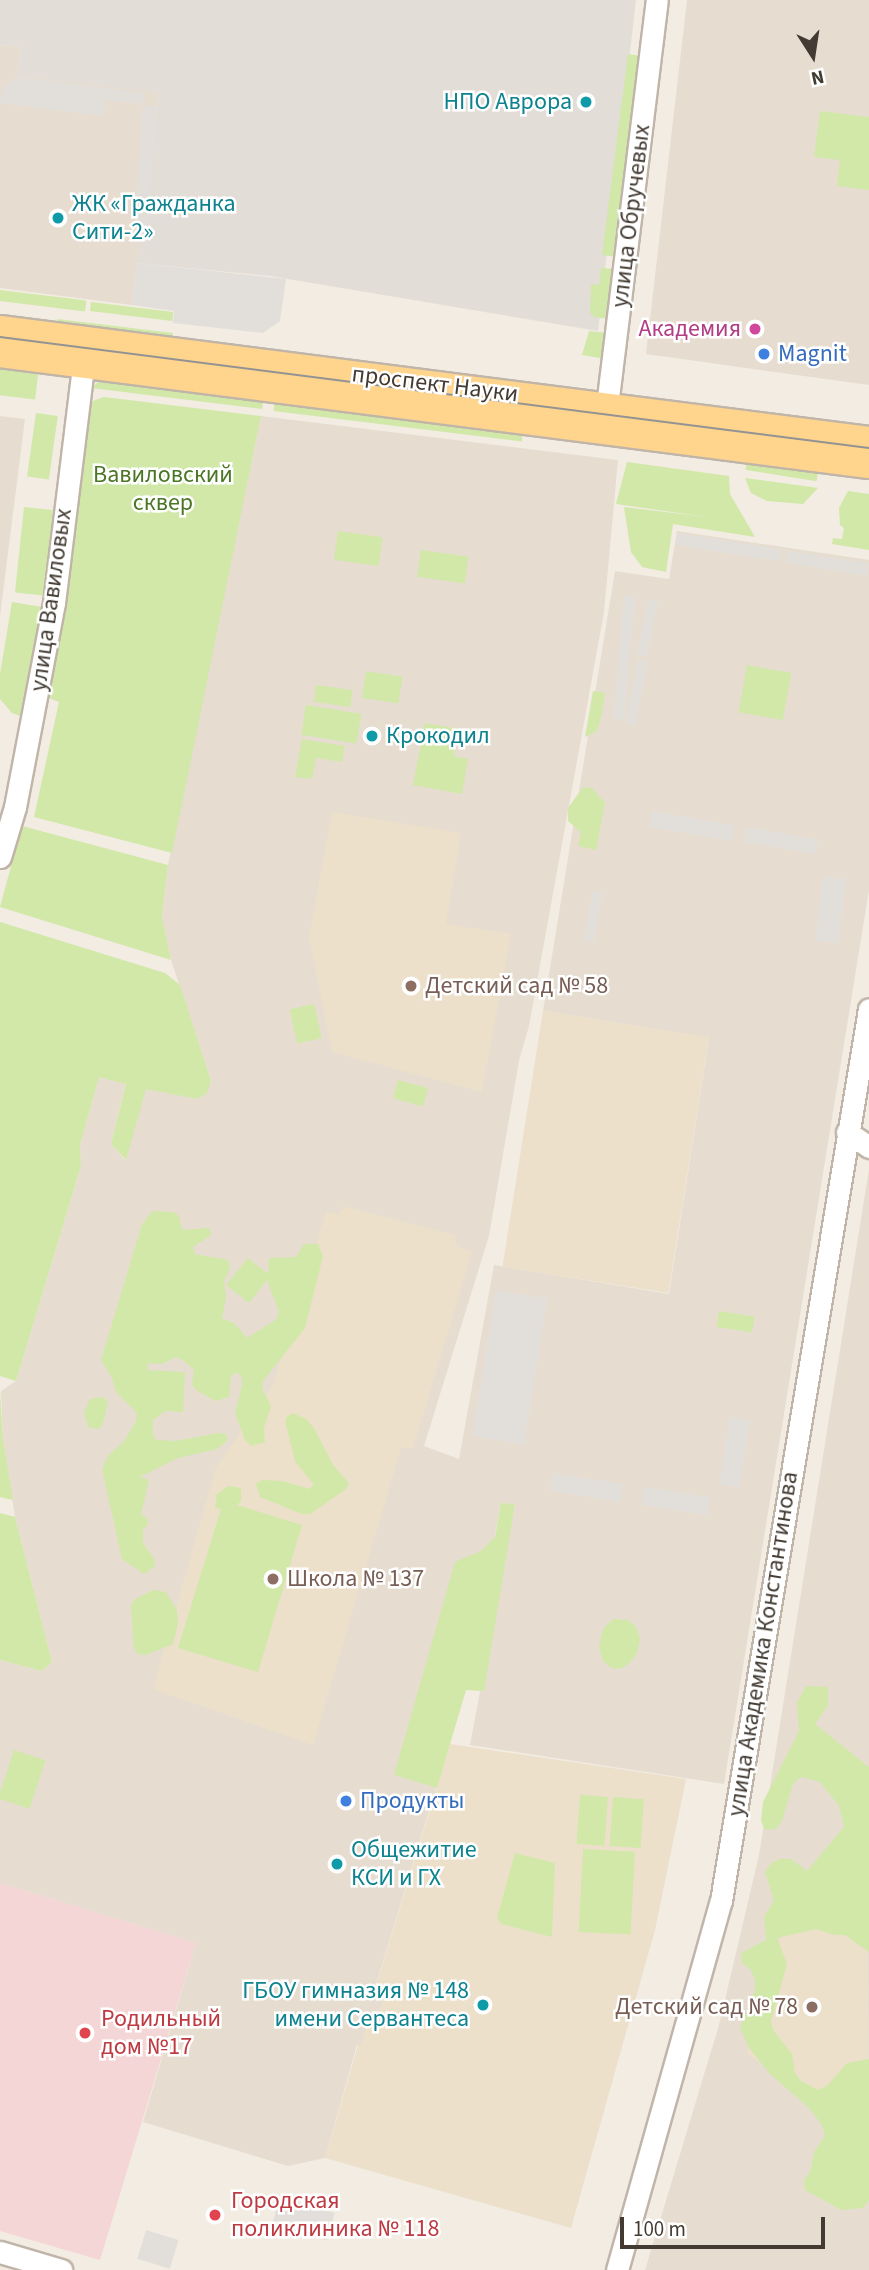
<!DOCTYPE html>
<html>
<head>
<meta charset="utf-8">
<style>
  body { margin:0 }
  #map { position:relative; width:869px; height:2270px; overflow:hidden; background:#f2ece2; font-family:"Source Sans 3",sans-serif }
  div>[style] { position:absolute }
  .residential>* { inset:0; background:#e6ddd0 }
  .industrial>* { inset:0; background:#e3ddd8 }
  .education>* { inset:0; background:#ece0cb; transform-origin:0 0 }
  .medical>* { inset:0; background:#f3d6d5 }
  .green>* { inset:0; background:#d1e8a9; transform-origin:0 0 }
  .parking>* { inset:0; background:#e2dfdb; transform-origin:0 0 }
  .roads { filter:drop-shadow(2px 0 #c0b5a8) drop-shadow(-2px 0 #c0b5a8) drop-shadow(0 2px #c0b5a8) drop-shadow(0 -2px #c0b5a8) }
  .minor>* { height:21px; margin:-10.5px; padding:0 10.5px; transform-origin:10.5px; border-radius:10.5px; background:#fff }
  .major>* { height:26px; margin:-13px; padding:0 13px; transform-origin:13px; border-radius:13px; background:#ffd58e }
  .tram>* { height:2px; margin:-1px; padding:0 1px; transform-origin:1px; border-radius:1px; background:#939393 }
  .dots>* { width:19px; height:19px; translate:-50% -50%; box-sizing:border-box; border:4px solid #fff; border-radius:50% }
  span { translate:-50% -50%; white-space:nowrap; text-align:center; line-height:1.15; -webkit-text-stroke:5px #fff; paint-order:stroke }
  .culture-label { font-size:24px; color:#0d838f }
  .right { translate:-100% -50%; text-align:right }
  .left { translate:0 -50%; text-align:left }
  .street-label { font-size:24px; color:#433b33 }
  .hotel-label { font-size:24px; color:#b23c85 }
  .shop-label { font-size:24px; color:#366cbe }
  .park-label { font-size:24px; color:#4b7625 }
  .education-label { font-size:24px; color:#785e54 }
  .health-label { font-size:24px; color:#be3a42 }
  .north { position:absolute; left:778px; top:21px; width:70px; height:70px; -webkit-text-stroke:5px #fff; paint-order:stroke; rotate:168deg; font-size:19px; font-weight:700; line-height:28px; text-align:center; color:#433b33 }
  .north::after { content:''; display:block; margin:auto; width:24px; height:32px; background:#433b33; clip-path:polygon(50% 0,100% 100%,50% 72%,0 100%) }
  .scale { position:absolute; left:620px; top:2217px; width:205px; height:32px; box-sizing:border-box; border:4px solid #433b33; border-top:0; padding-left:9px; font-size:21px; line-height:24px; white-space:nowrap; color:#433b33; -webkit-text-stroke:5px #fff; paint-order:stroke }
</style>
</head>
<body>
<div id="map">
  <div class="residential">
    <i style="clip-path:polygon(687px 0,869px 0,869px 385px,646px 354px)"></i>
    <i style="clip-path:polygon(0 45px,21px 47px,17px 76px,159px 92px,132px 305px,0 288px)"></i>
    <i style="clip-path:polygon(0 416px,25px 419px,0 616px)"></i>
    <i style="clip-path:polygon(261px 416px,618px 460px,604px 612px,529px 1026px,519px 1061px,489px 1236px,424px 1446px,459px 1459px,494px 1265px,669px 1294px,709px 1038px,543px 1011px,615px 571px,669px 579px,677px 531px,869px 560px,869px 890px,724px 1784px,470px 1745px,515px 1505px,501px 1503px,466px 1689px,375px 1988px,386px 1992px,380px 2012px,372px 2011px,361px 2046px,357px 2045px,325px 2158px,288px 2166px,143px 2122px,196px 1943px,0 1883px,0 1660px,42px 1671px,52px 1662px,15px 1517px,3px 1439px,1px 1391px,16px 1381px,81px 1166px,80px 1145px,99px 1076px,126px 1083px,111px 1144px,125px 1160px,146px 1088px,197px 1099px,211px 1081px,171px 960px,162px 917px,168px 865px)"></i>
    <i style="clip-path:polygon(869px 1169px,869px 2270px,645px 2270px,719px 2025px,759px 1855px)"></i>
  </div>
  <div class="industrial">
    <i style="clip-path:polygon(0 0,636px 0,598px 331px,270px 276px,137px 263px,159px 93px,17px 76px,21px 47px,0 45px)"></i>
  </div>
  <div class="education">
    <i style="clip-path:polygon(332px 812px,461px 833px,446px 924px,511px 934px,482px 1092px,332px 1052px,309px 938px)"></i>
    <i style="left:543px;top:1011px;width:168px;height:259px;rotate:9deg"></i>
    <i style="clip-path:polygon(343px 1206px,455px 1235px,456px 1246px,472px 1252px,413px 1448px,401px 1448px,313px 1745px,153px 1689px,216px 1468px,273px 1385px,326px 1212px,339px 1215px)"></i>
    <i style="clip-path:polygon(450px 1744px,686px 1779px,655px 1930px,571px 2228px,325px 2158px,358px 2045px,361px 2045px,372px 2010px,379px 2012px,382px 2005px,386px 1992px,375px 1989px)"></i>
    <i style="clip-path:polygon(867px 1830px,869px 2112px,851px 2134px,747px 2053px,762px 1962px)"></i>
  </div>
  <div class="medical">
    <i style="clip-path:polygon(0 1883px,196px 1943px,100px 2260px,0 2231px)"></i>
  </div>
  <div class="green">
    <i style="clip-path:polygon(628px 54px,641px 56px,618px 257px,602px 255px)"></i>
    <i style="clip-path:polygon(820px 111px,869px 117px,869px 190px,837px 186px,840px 160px,814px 157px)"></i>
    <i style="clip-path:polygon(601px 268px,616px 269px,610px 319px,594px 317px,590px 313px,591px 284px,599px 285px)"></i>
    <i style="left:0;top:290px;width:87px;height:11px;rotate:7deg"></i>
    <i style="left:91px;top:302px;width:83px;height:9px;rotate:7deg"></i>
    <i style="clip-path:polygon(57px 319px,173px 333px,172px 341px,57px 326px)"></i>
    <i style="clip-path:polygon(589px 331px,608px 333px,606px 359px,582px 355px)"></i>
    <i style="left:0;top:365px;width:39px;height:30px;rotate:7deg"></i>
    <i style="clip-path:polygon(102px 379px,264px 398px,262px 409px,91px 388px)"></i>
    <i style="clip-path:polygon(104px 397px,261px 416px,172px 853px,34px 817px,59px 702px,49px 698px,65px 602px,90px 402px)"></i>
    <i style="left:275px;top:400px;width:250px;height:11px;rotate:7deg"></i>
    <i style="left:36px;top:413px;width:22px;height:64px;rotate:8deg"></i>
    <i style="left:747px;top:460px;width:72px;height:10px;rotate:9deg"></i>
    <i style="clip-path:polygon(627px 462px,729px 476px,730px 494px,755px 537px,673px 524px,666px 572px,642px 567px,631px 552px,624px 507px,707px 517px,616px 504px)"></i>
    <i style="clip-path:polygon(745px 478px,818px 488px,803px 504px,767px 501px,751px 493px)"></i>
    <i style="clip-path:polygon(848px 491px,869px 494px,869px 550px,832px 544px,833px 538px,842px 539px,844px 528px,840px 525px,839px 508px)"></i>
    <i style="left:24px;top:507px;width:29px;height:86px;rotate:6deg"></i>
    <i style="left:338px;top:531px;width:45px;height:29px;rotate:8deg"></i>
    <i style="left:421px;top:550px;width:48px;height:27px;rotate:8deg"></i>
    <i style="clip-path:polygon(12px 602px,42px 607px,20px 716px,12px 713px,0 699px,0 674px)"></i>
    <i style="left:747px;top:665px;width:45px;height:48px;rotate:10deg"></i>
    <i style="left:366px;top:671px;width:37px;height:27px;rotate:9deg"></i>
    <i style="left:316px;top:685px;width:37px;height:17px;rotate:8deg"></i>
    <i style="clip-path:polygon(593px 691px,605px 693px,602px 713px,597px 731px,585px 737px)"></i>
    <i style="left:306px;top:705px;width:56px;height:30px;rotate:9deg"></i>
    <i style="clip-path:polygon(425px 723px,459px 729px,454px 756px,468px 759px,462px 794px,413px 785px)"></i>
    <i style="clip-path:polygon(302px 739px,345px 746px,342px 762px,316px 758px,312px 779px,295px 777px)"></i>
    <i style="clip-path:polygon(583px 787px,592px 788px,605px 803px,596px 850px,578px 846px,581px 832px,568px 821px,568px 808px)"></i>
    <i style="clip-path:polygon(22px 826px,168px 865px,162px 917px,171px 960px,0 907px)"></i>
    <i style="clip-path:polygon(0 922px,165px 973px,180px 985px,211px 1081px,207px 1093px,197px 1099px,146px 1089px,126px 1160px,111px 1144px,126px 1084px,99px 1077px,80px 1145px,81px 1166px,16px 1381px,0 1376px)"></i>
    <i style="left:314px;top:1004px;width:35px;height:25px;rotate:77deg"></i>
    <i style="left:398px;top:1080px;width:31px;height:19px;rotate:15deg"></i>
    <i style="clip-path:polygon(153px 1211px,173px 1212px,179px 1216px,182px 1230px,209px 1228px,211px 1235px,193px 1247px,195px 1254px,228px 1260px,230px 1268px,224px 1282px,226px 1297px,222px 1318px,234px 1323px,247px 1338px,277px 1319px,279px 1312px,267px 1280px,249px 1303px,226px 1285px,248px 1258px,268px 1274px,269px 1258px,296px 1257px,304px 1244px,318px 1244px,323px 1256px,305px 1328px,263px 1381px,262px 1388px,271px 1406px,264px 1428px,265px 1442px,251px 1446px,245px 1440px,235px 1413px,242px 1385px,242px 1378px,237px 1372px,231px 1376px,229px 1397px,215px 1401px,196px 1390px,192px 1384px,194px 1370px,183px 1360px,176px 1357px,162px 1364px,148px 1363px,147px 1382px,148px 1370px,185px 1372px,183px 1412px,166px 1411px,153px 1420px,153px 1434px,156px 1440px,176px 1441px,218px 1433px,226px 1434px,228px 1440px,217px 1449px,178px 1458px,140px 1477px,149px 1480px,141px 1514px,147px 1518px,148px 1525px,143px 1529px,143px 1543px,155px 1560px,155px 1566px,144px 1574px,122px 1559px,102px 1469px,108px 1456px,125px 1440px,136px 1421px,137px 1413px,116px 1392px,112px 1378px,101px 1360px,142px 1224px)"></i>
    <i style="left:719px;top:1311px;width:36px;height:16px;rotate:9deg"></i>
    <i style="clip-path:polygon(0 1391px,3px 1439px,13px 1500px,0 1497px)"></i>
    <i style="clip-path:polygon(104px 1397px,108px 1404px,102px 1426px,98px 1429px,88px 1427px,84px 1413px,90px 1399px)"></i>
    <i style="clip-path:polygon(292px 1413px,305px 1418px,314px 1428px,333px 1465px,349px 1483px,346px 1489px,310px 1514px,302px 1514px,260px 1497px,256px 1484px,262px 1480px,282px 1481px,309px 1489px,314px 1485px,295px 1461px,286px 1425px,286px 1418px)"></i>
    <i style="clip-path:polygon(228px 1486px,241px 1488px,241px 1501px,237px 1505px,302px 1525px,258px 1672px,178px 1648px,221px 1509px,215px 1508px,217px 1494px)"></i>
    <i style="clip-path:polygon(501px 1503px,515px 1504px,484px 1691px,466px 1690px,437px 1788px,394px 1775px,455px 1562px,481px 1551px,495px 1537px)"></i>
    <i style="clip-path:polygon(0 1513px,15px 1517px,52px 1662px,42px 1671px,0 1660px)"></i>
    <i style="clip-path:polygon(153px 1590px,166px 1592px,177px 1610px,178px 1624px,173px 1644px,146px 1655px,138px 1654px,134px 1648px,131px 1606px,135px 1599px)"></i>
    <i style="clip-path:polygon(613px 1619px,628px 1620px,637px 1628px,640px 1639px,637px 1653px,631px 1661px,623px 1668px,613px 1669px,603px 1661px,599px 1647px,603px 1629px)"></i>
    <i style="clip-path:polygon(806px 1686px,828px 1687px,828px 1706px,815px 1724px,869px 1767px,869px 1952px,845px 1935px,834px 1935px,816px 1929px,777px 1938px,787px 1964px,771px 2021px,773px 2030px,792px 2054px,795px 2073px,801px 2081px,818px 2090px,827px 2086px,847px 2063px,869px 2059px,869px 2200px,863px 2208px,841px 2210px,805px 2190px,804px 2180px,810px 2172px,814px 2152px,825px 2136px,822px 2125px,809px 2108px,769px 2073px,749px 2048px,740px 2028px,755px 1990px,755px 1980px,751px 1970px,742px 1963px,741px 1953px,766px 1940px,764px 1917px,774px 1900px,765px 1872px,771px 1863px,780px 1859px,791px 1859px,807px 1871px,844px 1827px,839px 1806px,820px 1782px,801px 1777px,793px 1784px,782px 1821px,776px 1829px,765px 1830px,761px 1821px,763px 1802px,799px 1731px,797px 1703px)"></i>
    <i style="left:14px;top:1750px;width:33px;height:51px;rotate:18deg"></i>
    <i style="left:580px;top:1795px;width:28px;height:49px;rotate:4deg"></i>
    <i style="left:613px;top:1797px;width:31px;height:49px;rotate:4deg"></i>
    <i style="left:583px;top:1849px;width:52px;height:83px;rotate:3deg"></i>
    <i style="clip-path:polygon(515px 1853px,555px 1863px,552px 1937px,501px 1924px,497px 1918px)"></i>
  </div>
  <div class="parking">
    <i style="clip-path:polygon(15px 77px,144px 93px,143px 104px,106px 100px,103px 116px,0 103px,1px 92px)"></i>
    <i style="left:143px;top:106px;width:13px;height:133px;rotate:4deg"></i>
    <i style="clip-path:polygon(137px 263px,286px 279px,280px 321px,263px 333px,173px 323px,174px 311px,132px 305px)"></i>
    <i style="left:677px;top:533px;width:106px;height:12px;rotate:9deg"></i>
    <i style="left:788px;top:551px;width:82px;height:12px;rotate:9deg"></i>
    <i style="left:624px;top:596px;width:11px;height:123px;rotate:5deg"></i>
    <i style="left:648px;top:599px;width:10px;height:57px;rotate:11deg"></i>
    <i style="left:638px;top:659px;width:10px;height:65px;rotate:11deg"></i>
    <i style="left:652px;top:811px;width:84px;height:16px;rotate:10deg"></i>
    <i style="left:747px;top:827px;width:72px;height:15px;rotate:10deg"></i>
    <i style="left:823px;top:877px;width:23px;height:64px;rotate:7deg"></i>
    <i style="left:593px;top:891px;width:10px;height:50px;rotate:11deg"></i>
    <i style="left:496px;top:1290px;width:52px;height:148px;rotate:9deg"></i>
    <i style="left:730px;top:1417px;width:20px;height:68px;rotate:9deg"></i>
    <i style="left:553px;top:1473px;width:71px;height:18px;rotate:9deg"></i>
    <i style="left:644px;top:1487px;width:67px;height:18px;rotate:9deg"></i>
    <i style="left:280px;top:2197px;width:57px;height:29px;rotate:16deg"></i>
    <i style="left:146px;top:2230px;width:34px;height:30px;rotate:17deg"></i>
  </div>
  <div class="roads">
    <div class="minor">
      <i style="left:605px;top:422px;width:425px;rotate:-83deg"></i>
      <i style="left:0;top:857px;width:52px;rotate:-73.3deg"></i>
      <i style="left:15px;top:807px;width:208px;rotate:-79.2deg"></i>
      <i style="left:54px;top:603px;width:256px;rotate:-83deg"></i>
      <i style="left:847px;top:1132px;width:27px;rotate:34deg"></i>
      <i style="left:0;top:2252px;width:64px;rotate:16.4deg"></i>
      <i style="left:617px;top:2270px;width:383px;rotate:-74.3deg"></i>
      <i style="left:721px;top:1901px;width:904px;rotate:-80.58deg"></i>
    </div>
    <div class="major">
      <i style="left:0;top:329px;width:876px;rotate:7.28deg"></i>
      <i style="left:0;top:354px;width:876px;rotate:7.28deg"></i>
    </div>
  </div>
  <div class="tram">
    <i style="left:0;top:337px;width:876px;rotate:7.28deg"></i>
  </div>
  <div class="dots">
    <i style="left:586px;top:102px;background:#0f9aa8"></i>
    <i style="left:58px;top:218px;background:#0f9aa8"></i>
    <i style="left:755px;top:329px;background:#d1479c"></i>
    <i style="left:764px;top:354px;background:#3f7fe0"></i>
    <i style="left:372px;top:736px;background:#0f9aa8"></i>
    <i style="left:411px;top:986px;background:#8d6e63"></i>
    <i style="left:273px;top:1579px;background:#8d6e63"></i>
    <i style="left:346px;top:1801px;background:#3f7fe0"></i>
    <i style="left:337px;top:1864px;background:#0f9aa8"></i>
    <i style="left:483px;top:2005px;background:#0f9aa8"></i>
    <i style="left:812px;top:2007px;background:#8d6e63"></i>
    <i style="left:85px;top:2033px;background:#e0444e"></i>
    <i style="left:215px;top:2215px;background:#e0444e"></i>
  </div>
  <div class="culture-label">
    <span class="right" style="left:572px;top:102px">НПО Аврора</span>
    <span class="left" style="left:72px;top:218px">ЖК «Гражданка<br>Сити-2»</span>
    <span class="left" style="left:386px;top:736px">Крокодил</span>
    <span class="left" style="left:351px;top:1864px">Общежитие<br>КСИ и ГХ</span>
    <span class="right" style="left:469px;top:2005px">ГБОУ гимназия № 148<br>имени Сервантеса</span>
  </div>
  <div class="street-label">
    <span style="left:631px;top:216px;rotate:-83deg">улица Обручевых</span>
    <span style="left:435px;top:384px;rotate:7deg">проспект Науки</span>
    <span style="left:51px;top:600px;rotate:-82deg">улица Вавиловых</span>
    <span style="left:763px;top:1644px;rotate:-81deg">улица Академика Константинова</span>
  </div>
  <div class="hotel-label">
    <span class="right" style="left:741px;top:329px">Академия</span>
  </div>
  <div class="shop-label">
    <span class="left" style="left:778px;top:354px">Magnit</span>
    <span class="left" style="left:360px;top:1801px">Продукты</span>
  </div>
  <div class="park-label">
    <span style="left:163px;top:489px">Вавиловский<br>сквер</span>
  </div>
  <div class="education-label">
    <span class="left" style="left:425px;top:986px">Детский сад № 58</span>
    <span class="left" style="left:287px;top:1579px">Школа № 137</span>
    <span class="right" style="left:798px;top:2007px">Детский сад № 78</span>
  </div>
  <div class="health-label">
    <span class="left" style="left:101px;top:2033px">Родильный<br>дом №17</span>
    <span class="left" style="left:231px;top:2215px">Городская<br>поликлиника № 118</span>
  </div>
  <div class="north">N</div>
  <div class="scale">100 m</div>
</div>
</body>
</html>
